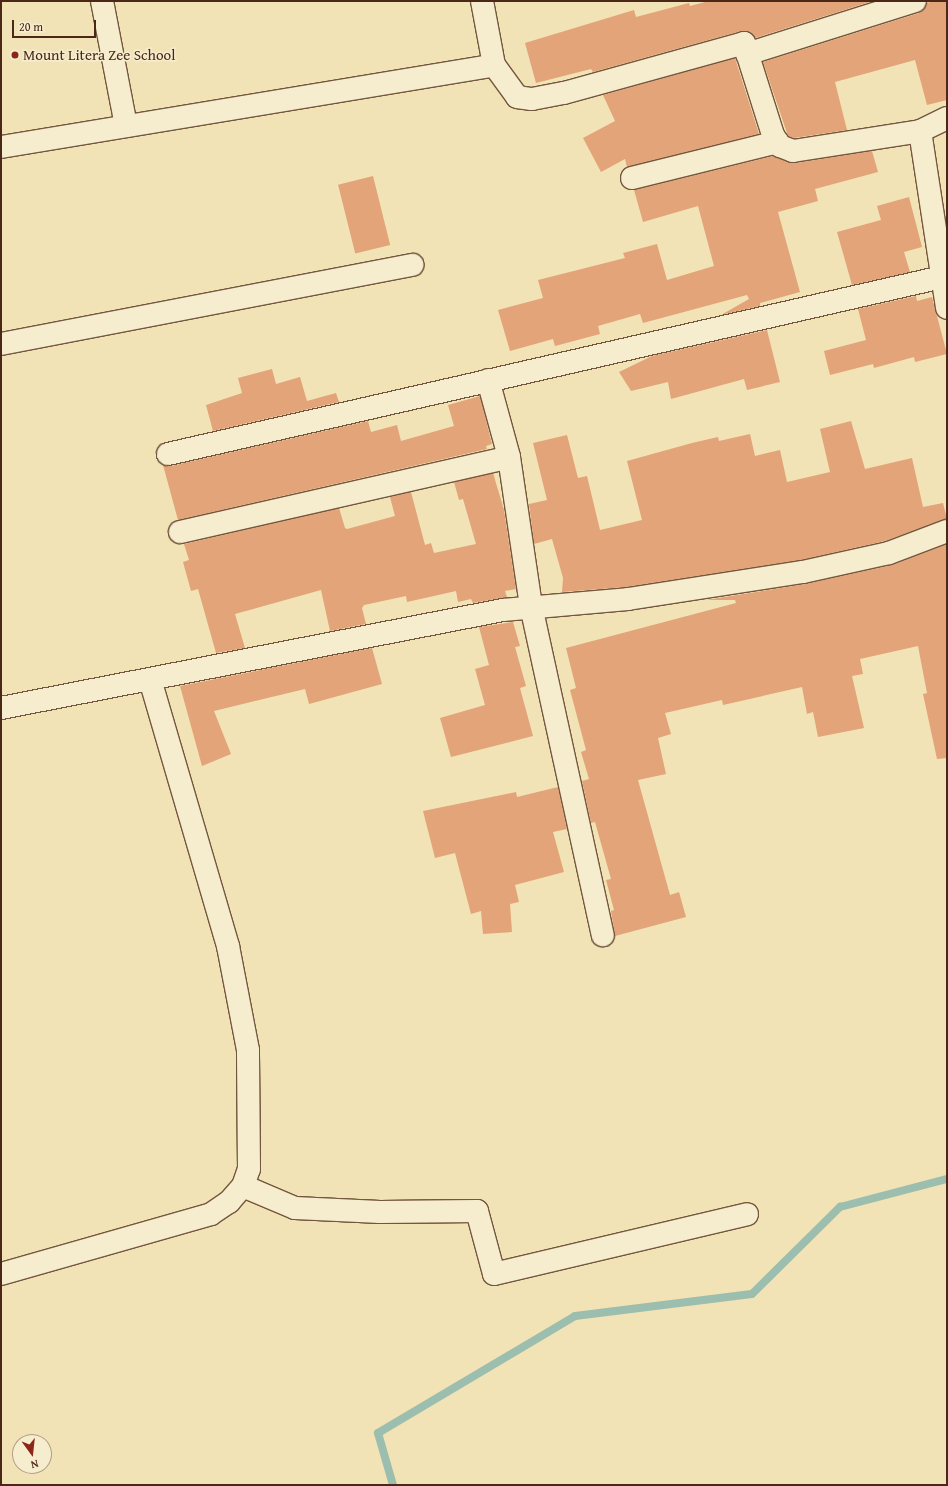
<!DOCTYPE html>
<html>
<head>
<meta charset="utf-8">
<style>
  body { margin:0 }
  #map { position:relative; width:948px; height:1486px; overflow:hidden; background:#f1e3b5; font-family:"Gentium Book Plus",serif }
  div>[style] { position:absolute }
  .stream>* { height:8px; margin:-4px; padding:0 4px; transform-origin:4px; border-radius:4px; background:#9bbeae }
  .building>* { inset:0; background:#e2a478; transform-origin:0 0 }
  .roads { filter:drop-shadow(1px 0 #74563e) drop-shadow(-1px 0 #74563e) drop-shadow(0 1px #74563e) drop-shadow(0 -1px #74563e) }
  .street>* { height:22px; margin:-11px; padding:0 11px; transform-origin:11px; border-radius:11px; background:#f6edcf }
  .dots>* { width:11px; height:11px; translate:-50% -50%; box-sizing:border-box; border:2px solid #f6edcf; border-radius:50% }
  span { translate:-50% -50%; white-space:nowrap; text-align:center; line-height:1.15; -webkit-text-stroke:3px #f6edcf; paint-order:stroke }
  .poi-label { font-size:15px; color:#4a2717 }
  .left { translate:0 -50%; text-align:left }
  .frame { position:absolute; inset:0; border:2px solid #4a2717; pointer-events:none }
  .north { position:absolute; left:12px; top:1434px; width:40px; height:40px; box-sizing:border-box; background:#f6edcf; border:1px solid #b19e85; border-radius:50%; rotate:165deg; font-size:11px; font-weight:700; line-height:16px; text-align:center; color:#4a2717 }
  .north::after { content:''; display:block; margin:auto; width:14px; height:18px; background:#8f2418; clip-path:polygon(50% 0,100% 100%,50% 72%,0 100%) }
  .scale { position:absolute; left:12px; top:20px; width:84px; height:18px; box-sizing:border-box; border:2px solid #4a2717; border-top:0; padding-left:5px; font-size:12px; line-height:14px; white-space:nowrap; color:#4a2717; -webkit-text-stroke:3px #f6edcf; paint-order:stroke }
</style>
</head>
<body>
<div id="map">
  <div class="stream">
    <i style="left:393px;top:1485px;width:54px;rotate:-106.1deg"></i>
    <i style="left:378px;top:1433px;width:229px;rotate:-30.7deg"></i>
    <i style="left:575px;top:1316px;width:178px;rotate:-7.1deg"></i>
    <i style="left:752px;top:1294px;width:124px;rotate:-44.7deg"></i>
    <i style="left:840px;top:1207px;width:111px;rotate:-14.7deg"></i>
  </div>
  <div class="building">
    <i style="clip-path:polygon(709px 1px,873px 1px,755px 38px,747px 31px,741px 31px,593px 72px,591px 69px,536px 83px,525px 43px,634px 10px,636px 17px,689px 3px,690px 6px)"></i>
    <i style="clip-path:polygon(934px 1px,947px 1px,947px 100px,927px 105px,915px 60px,835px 82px,847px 130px,794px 138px,788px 136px,763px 62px,919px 13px,927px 3px)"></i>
    <i style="clip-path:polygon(735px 58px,759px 134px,627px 167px,625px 159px,601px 172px,583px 138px,615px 121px,603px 95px)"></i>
    <i style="clip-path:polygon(872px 151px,878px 172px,815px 189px,818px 201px,778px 212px,800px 292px,760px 303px,760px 306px,721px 315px,749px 299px,747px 295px,643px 323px,640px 314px,598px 326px,600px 334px,555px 346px,553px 339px,510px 351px,498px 310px,543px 298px,538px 280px,625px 258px,623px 253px,657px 244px,667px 280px,714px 266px,698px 206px,643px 222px,634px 190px,773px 156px,795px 163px)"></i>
    <i style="left:373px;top:176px;width:71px;height:36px;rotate:76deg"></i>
    <i style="clip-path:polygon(909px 197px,922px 247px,904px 252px,910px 272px,852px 285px,837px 232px,881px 220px,877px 206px)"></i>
    <i style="clip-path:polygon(916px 296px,917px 301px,932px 297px,947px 354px,915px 362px,914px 357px,874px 368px,873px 364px,830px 375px,824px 351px,866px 340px,858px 309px)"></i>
    <i style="clip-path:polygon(767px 330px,780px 382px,747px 390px,744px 379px,671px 399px,668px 382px,631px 391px,619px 372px,652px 356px)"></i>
    <i style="clip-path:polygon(272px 369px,276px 384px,300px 377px,307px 401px,336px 393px,339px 402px,213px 431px,206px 405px,242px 393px,238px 378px)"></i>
    <i style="clip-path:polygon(480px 396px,492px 444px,486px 446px,487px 449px,178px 520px,163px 465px,171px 466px,368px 421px,371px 432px,397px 425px,401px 441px,454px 426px,448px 405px)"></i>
    <i style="clip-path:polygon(851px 421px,865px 469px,912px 458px,923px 507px,943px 503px,947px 519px,885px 541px,801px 560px,626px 587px,562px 592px,563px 578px,552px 539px,534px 544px,529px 504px,547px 500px,533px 443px,567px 435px,578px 478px,587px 476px,600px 530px,642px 520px,627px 461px,692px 443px,718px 437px,719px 441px,750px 434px,755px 456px,780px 450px,787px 482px,830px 472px,820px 429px)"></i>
    <i style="clip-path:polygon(493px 473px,504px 510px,516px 589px,505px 591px,507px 597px,473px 603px,471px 599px,458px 602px,456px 591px,407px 602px,406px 596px,364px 605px,362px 608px,366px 624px,330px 631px,321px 590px,235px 614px,245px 648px,216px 653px,198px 589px,191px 591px,183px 562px,189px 560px,184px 544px,339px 508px,345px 528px,347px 529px,395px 516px,390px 497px,411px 492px,425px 545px,431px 543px,434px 553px,476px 544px,463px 499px,459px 500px,454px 482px)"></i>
    <i style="clip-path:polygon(947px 544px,947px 758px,937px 759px,923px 694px,927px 693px,918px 646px,860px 659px,863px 674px,852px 676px,864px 728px,818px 737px,813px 712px,807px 714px,802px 687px,723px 705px,722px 700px,665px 713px,671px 734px,658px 738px,666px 774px,638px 780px,670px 895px,679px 892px,686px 917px,615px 936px,611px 911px,614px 910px,606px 880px,611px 879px,595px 822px,591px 823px,582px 781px,589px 779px,581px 752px,586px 750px,570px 690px,576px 688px,566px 648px,736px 603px,735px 600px,706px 600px,805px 584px,892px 565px)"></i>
    <i style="clip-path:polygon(513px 622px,520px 646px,515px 647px,526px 686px,520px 688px,533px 736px,451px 757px,440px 718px,485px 705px,475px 669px,489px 665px,479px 627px)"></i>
    <i style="clip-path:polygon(372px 648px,382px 684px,309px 704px,305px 689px,214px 711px,231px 754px,202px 766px,180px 686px)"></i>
    <i style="clip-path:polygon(558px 787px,567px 829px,553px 832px,564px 872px,515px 885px,519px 902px,510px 904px,512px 932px,483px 934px,481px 911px,471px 914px,455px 853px,435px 858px,423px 811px,516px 792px,517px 797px)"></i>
  </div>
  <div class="roads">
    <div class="street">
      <i style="left:102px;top:1px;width:127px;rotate:79.1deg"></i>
      <i style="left:482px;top:1px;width:65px;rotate:79.4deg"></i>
      <i style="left:747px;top:54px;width:176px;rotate:-17.5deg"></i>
      <i style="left:947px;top:118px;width:30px;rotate:154deg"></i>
      <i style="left:920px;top:131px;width:179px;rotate:81.3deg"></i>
      <i style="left:1px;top:147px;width:500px;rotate:-9.4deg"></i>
      <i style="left:494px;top:65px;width:39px;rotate:54deg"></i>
      <i style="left:517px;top:97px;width:15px;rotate:8deg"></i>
      <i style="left:532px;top:99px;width:33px;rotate:-11deg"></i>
      <i style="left:564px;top:93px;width:187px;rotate:-15.5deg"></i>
      <i style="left:744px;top:43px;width:96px;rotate:72.5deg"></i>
      <i style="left:773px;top:135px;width:13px;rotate:58deg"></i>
      <i style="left:780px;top:146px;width:14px;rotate:21deg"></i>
      <i style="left:793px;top:151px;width:129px;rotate:-8.9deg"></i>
      <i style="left:632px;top:178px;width:150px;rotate:-13.9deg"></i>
      <i style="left:1px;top:344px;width:419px;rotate:-10.9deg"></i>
      <i style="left:488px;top:380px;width:80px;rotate:74.7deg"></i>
      <i style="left:509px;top:457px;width:151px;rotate:81.6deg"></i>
      <i style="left:531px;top:606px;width:337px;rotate:77.7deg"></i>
      <i style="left:168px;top:454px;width:794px;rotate:-12.88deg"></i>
      <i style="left:180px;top:532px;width:337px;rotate:-12.8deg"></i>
      <i style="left:1px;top:708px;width:511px;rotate:-11.05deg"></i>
      <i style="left:503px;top:610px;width:125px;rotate:-5deg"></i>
      <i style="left:628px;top:599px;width:177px;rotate:-8.8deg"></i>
      <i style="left:803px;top:572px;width:88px;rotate:-12.5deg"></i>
      <i style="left:889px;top:553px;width:62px;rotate:-20.8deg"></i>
      <i style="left:243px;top:1186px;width:56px;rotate:22.9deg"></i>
      <i style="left:295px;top:1208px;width:85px;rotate:2.7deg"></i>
      <i style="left:380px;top:1212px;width:97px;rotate:-0.6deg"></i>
      <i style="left:477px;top:1211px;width:65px;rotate:74.9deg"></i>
      <i style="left:494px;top:1274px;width:260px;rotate:-13.3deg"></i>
      <i style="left:1px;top:1274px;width:218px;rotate:-15.9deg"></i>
      <i style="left:211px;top:1214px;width:22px;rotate:-34deg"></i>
      <i style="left:229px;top:1202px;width:21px;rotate:-49deg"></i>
      <i style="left:243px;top:1186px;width:18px;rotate:-71deg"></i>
      <i style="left:249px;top:1169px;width:119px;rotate:-90.5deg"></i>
      <i style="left:248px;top:1050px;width:106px;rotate:-100.9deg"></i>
      <i style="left:228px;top:946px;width:277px;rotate:-106.3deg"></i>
    </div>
  </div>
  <div class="dots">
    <i style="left:15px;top:55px;background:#8f2418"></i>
  </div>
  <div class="poi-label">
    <span class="left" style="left:23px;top:55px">Mount Litera Zee School</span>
  </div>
  <div class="frame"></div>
  <div class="north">N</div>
  <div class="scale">20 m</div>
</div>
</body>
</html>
